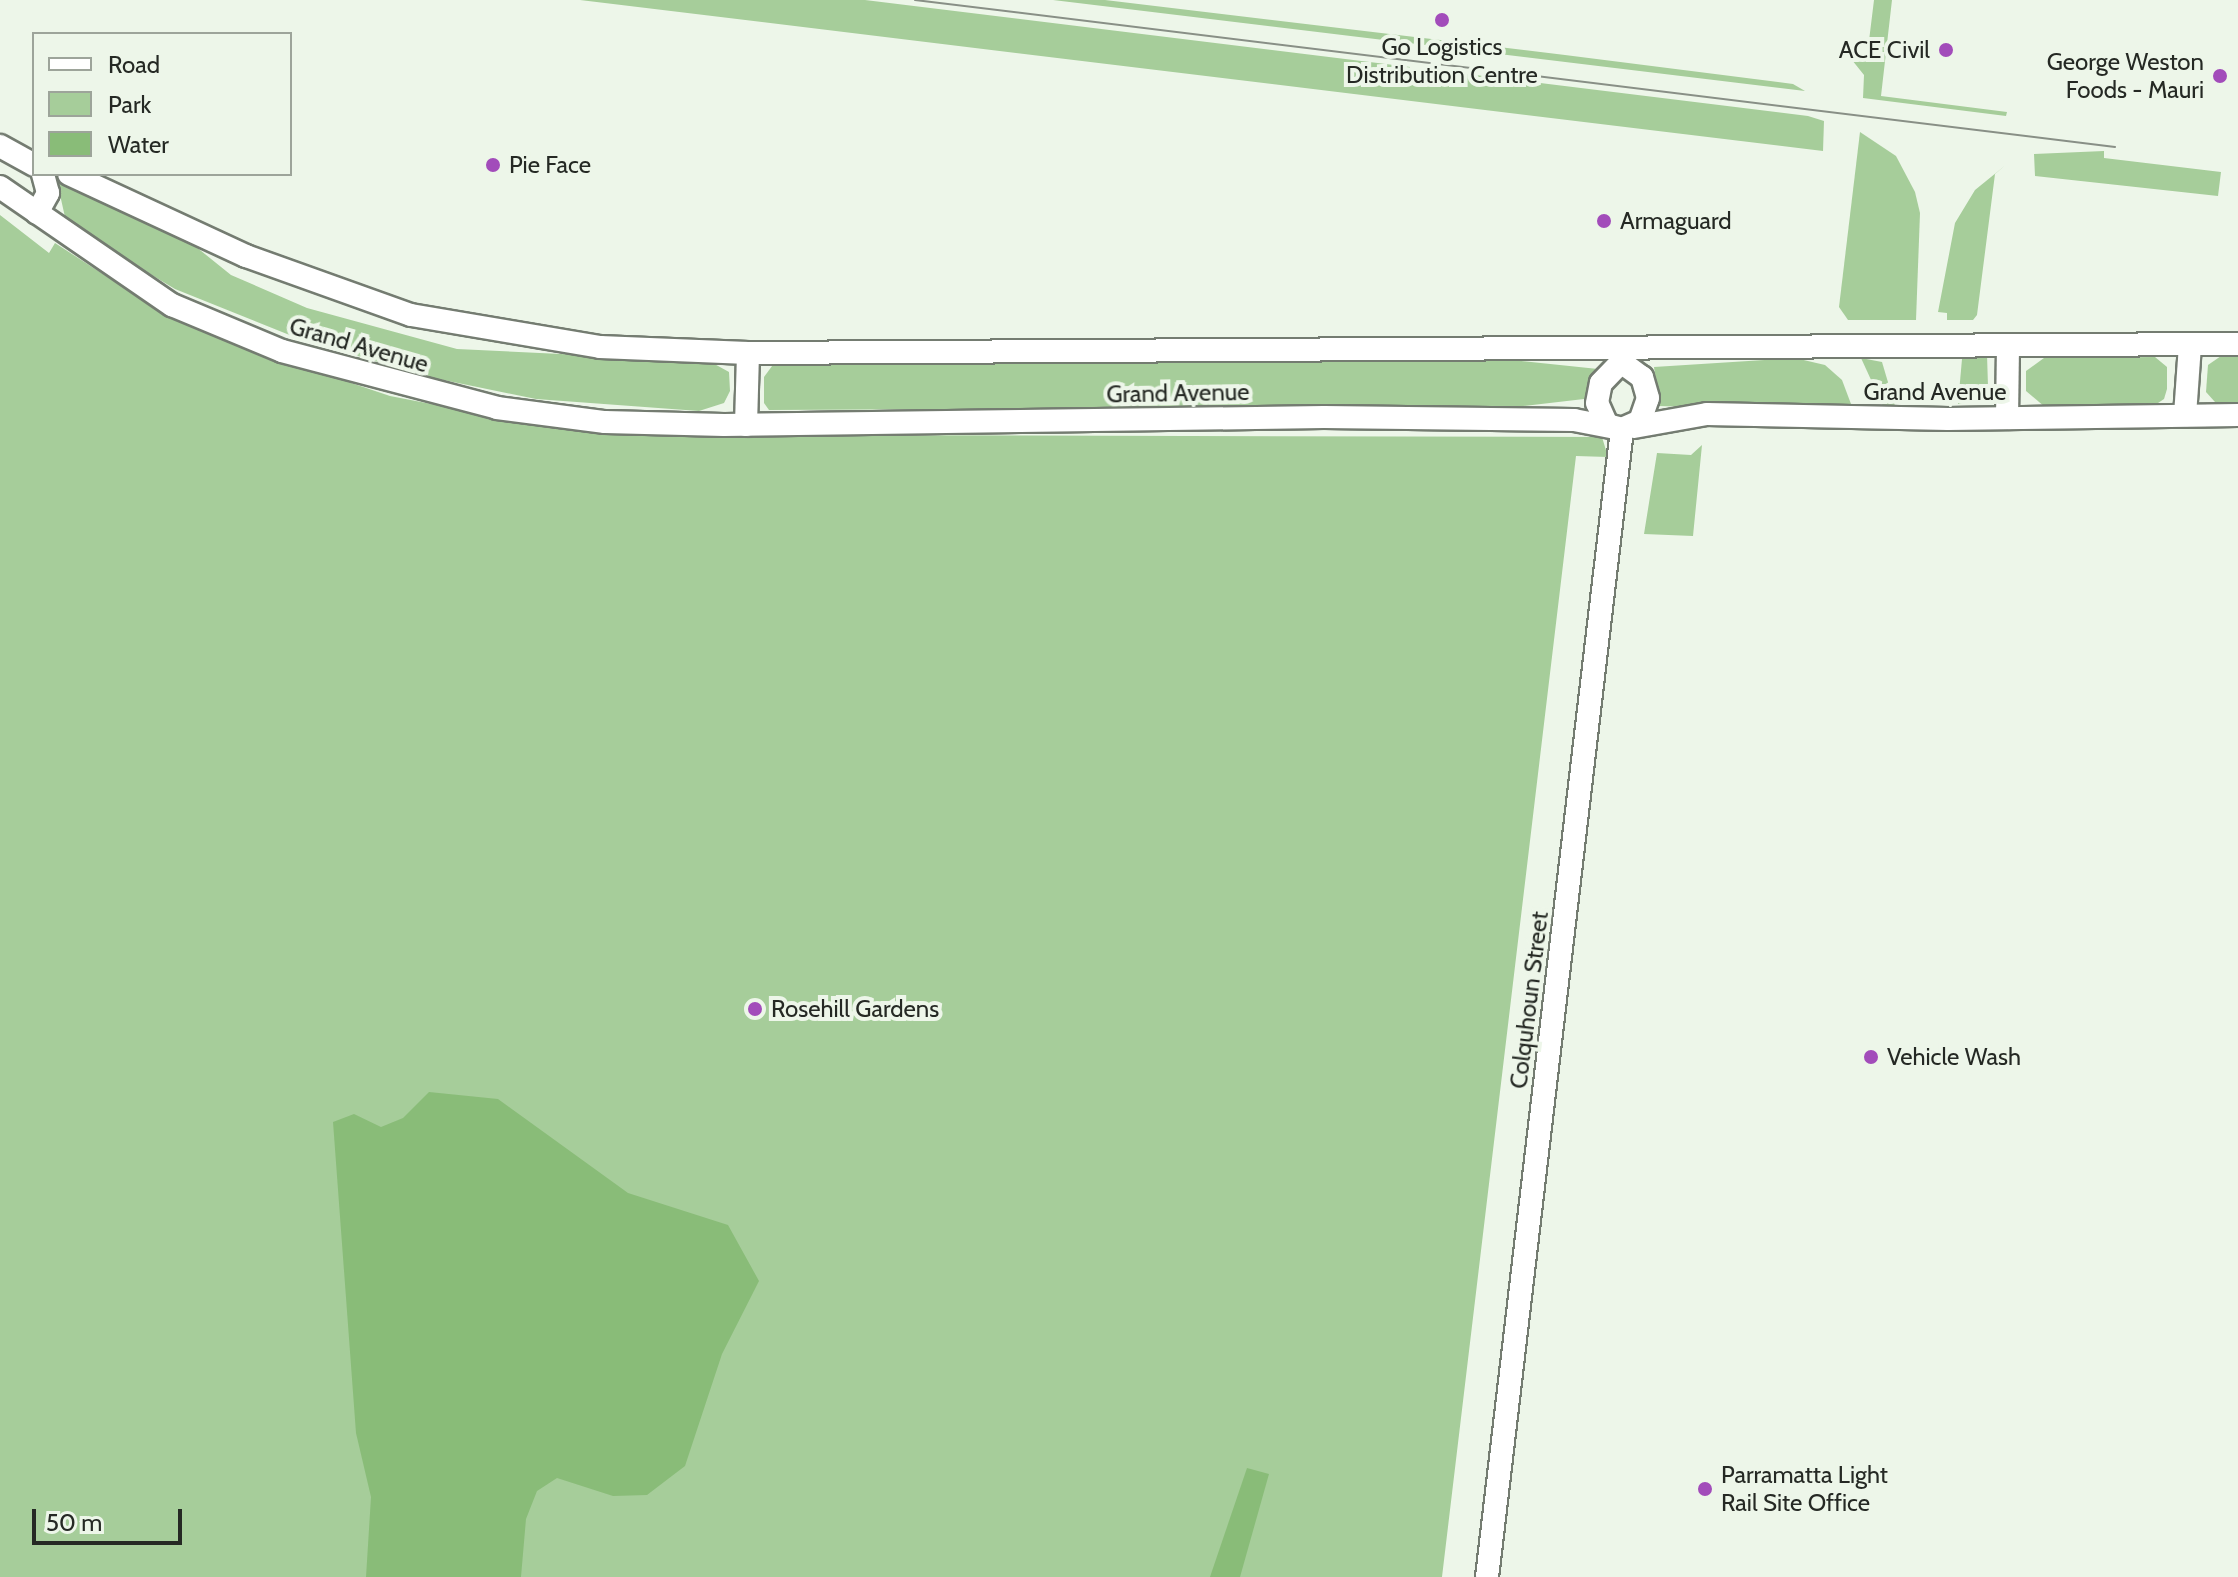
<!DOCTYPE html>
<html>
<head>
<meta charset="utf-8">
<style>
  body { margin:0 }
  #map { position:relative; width:2238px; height:1577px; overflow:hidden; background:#edf6e9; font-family:Cabin,sans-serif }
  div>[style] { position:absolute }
  .green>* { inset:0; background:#a6cd9a }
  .water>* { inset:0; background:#89bc78 }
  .roads { filter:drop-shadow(2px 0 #747c71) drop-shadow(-2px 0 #747c71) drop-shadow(0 2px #747c71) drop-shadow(0 -2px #747c71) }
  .minor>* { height:22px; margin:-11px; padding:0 11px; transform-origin:11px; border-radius:11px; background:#fff }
  .tram>* { height:2px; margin:-1px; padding:0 1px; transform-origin:1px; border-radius:1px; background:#888f86 }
  .dots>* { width:22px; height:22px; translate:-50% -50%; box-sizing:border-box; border:4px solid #edf6e9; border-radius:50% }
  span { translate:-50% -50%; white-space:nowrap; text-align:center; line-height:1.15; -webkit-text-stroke:8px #edf6e9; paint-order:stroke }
  .poi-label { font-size:24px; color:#252924 }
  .right { translate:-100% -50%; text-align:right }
  .left { translate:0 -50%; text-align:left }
  .street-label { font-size:24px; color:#252924 }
  .legend { position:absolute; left:32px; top:32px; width:260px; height:144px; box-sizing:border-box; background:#edf6e9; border:2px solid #9da49a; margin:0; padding:10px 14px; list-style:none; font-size:24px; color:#252924 }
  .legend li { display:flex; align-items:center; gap:16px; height:40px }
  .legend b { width:40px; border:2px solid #9da49a }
  .scale { position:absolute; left:32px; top:1509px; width:150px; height:36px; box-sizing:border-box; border:4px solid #252924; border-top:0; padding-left:10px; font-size:24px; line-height:28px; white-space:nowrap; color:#252924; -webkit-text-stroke:6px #edf6e9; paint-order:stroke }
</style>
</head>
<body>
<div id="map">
  <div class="green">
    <i style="clip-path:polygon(580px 0,865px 0,1808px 116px,1824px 121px,1823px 151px)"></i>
    <i style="clip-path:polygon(1053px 0,1105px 0,1565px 55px,1793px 84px,1805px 91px)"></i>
    <i style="clip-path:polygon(1874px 0,1892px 0,1881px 96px,2007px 112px,2006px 116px,1863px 98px,1864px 75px,1848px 55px,1867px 57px)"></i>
    <i style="clip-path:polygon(1860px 132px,1896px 156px,1915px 192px,1920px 213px,1916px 320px,1848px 320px,1839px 307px)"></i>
    <i style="clip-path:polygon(2104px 151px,2104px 158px,2221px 172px,2218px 196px,2035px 176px,2034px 154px)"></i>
    <i style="clip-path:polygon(2007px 164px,1995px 174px,1977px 315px,1973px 320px,1947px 320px,1947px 313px,1938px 312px,1955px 223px,1975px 190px)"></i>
    <i style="clip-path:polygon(62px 175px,190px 242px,231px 275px,307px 308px,457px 349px,709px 361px,729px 372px,730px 391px,724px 403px,699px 411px,536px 399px,429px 377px,297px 338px,175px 289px,87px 236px,65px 217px,56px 177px)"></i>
    <i style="clip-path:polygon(0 215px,49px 253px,55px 243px,129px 291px,241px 346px,390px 396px,540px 425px,760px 435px,1602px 437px,1608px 457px,1576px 456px,1442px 1577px,0 1577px)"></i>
    <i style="clip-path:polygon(1967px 354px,1987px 354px,1988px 387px,1977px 401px,1958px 404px,1962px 359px)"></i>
    <i style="clip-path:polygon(2238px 356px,2238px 406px,2215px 402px,2206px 392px,2208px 365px,2221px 356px)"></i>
    <i style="clip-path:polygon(2155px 357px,2167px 367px,2167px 389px,2164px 399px,2152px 407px,2045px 407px,2026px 391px,2026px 371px,2044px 358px)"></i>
    <i style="clip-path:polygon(1493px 358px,1598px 369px,1584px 399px,1523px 406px,769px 410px,764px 403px,764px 377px,775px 362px)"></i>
    <i style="clip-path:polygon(1795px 358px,1825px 365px,1842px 380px,1851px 404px,1792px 410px,1659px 406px,1654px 367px)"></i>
    <i style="clip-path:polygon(1861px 358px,1882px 362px,1895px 406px,1883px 406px)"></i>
    <i style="clip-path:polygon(1702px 445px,1693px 536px,1644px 534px,1657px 453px,1691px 455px)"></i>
  </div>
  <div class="water">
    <i style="clip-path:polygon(429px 1092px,498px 1099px,628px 1193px,728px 1225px,759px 1281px,722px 1354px,685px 1466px,647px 1495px,613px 1496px,557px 1478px,537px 1491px,526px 1519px,521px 1577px,366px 1577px,371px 1497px,356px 1433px,333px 1122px,354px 1114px,381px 1127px,403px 1118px)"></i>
    <i style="clip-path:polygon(1247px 1468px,1269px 1474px,1240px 1577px,1210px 1577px)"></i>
  </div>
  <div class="roads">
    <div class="minor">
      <i style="left:0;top:146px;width:39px;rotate:29deg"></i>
      <i style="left:69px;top:174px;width:195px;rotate:24.9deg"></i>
      <i style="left:246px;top:256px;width:175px;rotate:19.7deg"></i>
      <i style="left:411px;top:315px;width:192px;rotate:9.6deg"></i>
      <i style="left:600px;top:347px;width:148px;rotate:2.3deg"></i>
      <i style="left:748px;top:353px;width:1490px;rotate:-0.35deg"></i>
      <i style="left:0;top:187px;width:209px;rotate:34.5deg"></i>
      <i style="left:172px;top:305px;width:119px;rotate:22.7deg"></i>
      <i style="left:282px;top:351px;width:222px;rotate:14.8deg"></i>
      <i style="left:497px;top:408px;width:109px;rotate:7.4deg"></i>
      <i style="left:605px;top:422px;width:119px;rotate:1.4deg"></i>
      <i style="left:724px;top:425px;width:600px;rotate:-0.76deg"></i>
      <i style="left:1324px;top:417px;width:250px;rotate:0.7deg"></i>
      <i style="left:1574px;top:420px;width:37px;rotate:11deg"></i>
      <i style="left:37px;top:213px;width:23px;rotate:-61deg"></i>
      <i style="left:48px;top:193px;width:20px;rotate:-105deg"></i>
      <i style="left:1621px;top:362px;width:26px;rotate:36deg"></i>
      <i style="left:1642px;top:377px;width:22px;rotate:74deg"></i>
      <i style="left:1648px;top:398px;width:24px;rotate:109deg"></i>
      <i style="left:1640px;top:421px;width:20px;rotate:156deg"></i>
      <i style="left:1622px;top:429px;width:16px;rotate:-165deg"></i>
      <i style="left:1607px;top:425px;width:24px;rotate:-114deg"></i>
      <i style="left:1597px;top:403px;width:20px;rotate:-79deg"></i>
      <i style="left:1601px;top:383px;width:29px;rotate:-46deg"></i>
      <i style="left:2185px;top:415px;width:70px;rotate:-85.9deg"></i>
      <i style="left:2007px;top:418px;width:72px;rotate:-89.2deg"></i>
      <i style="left:746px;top:425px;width:72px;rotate:-88.4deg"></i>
      <i style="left:1634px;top:427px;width:74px;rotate:-10.1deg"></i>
      <i style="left:1707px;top:414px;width:241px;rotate:1.2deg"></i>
      <i style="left:1948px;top:419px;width:290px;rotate:-0.8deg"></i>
      <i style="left:1487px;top:1577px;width:1156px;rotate:-83.29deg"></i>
    </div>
  </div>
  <div class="tram">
    <i style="left:915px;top:0;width:1209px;rotate:6.98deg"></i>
  </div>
  <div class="dots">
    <i style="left:1442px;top:20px;background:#a24cba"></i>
    <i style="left:1946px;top:50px;background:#a24cba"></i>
    <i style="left:2220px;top:76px;background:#a24cba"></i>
    <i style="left:493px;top:165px;background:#a24cba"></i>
    <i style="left:1604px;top:221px;background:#a24cba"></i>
    <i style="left:755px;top:1009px;background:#a24cba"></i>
    <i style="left:1871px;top:1057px;background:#a24cba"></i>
    <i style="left:1705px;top:1489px;background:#a24cba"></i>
  </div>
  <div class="poi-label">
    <span style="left:1442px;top:61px">Go Logistics<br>Distribution Centre</span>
    <span class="right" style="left:1930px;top:50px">ACE Civil</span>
    <span class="right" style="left:2204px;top:76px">George Weston<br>Foods - Mauri</span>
    <span class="left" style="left:509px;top:165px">Pie Face</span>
    <span class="left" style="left:1620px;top:221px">Armaguard</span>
    <span class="left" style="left:771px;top:1009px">Rosehill Gardens</span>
    <span class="left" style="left:1887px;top:1057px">Vehicle Wash</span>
    <span class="left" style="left:1721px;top:1489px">Parramatta Light<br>Rail Site Office</span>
  </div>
  <div class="street-label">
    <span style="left:359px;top:345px;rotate:16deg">Grand Avenue</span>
    <span style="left:1935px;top:392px">Grand Avenue</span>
    <span style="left:1178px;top:393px;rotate:-1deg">Grand Avenue</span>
    <span style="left:1529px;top:1000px;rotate:-83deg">Colquhoun Street</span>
  </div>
  <ul class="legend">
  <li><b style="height:10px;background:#fff"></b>Road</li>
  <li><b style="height:22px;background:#a6cd9a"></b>Park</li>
  <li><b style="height:22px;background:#89bc78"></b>Water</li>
  </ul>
  <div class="scale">50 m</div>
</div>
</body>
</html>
